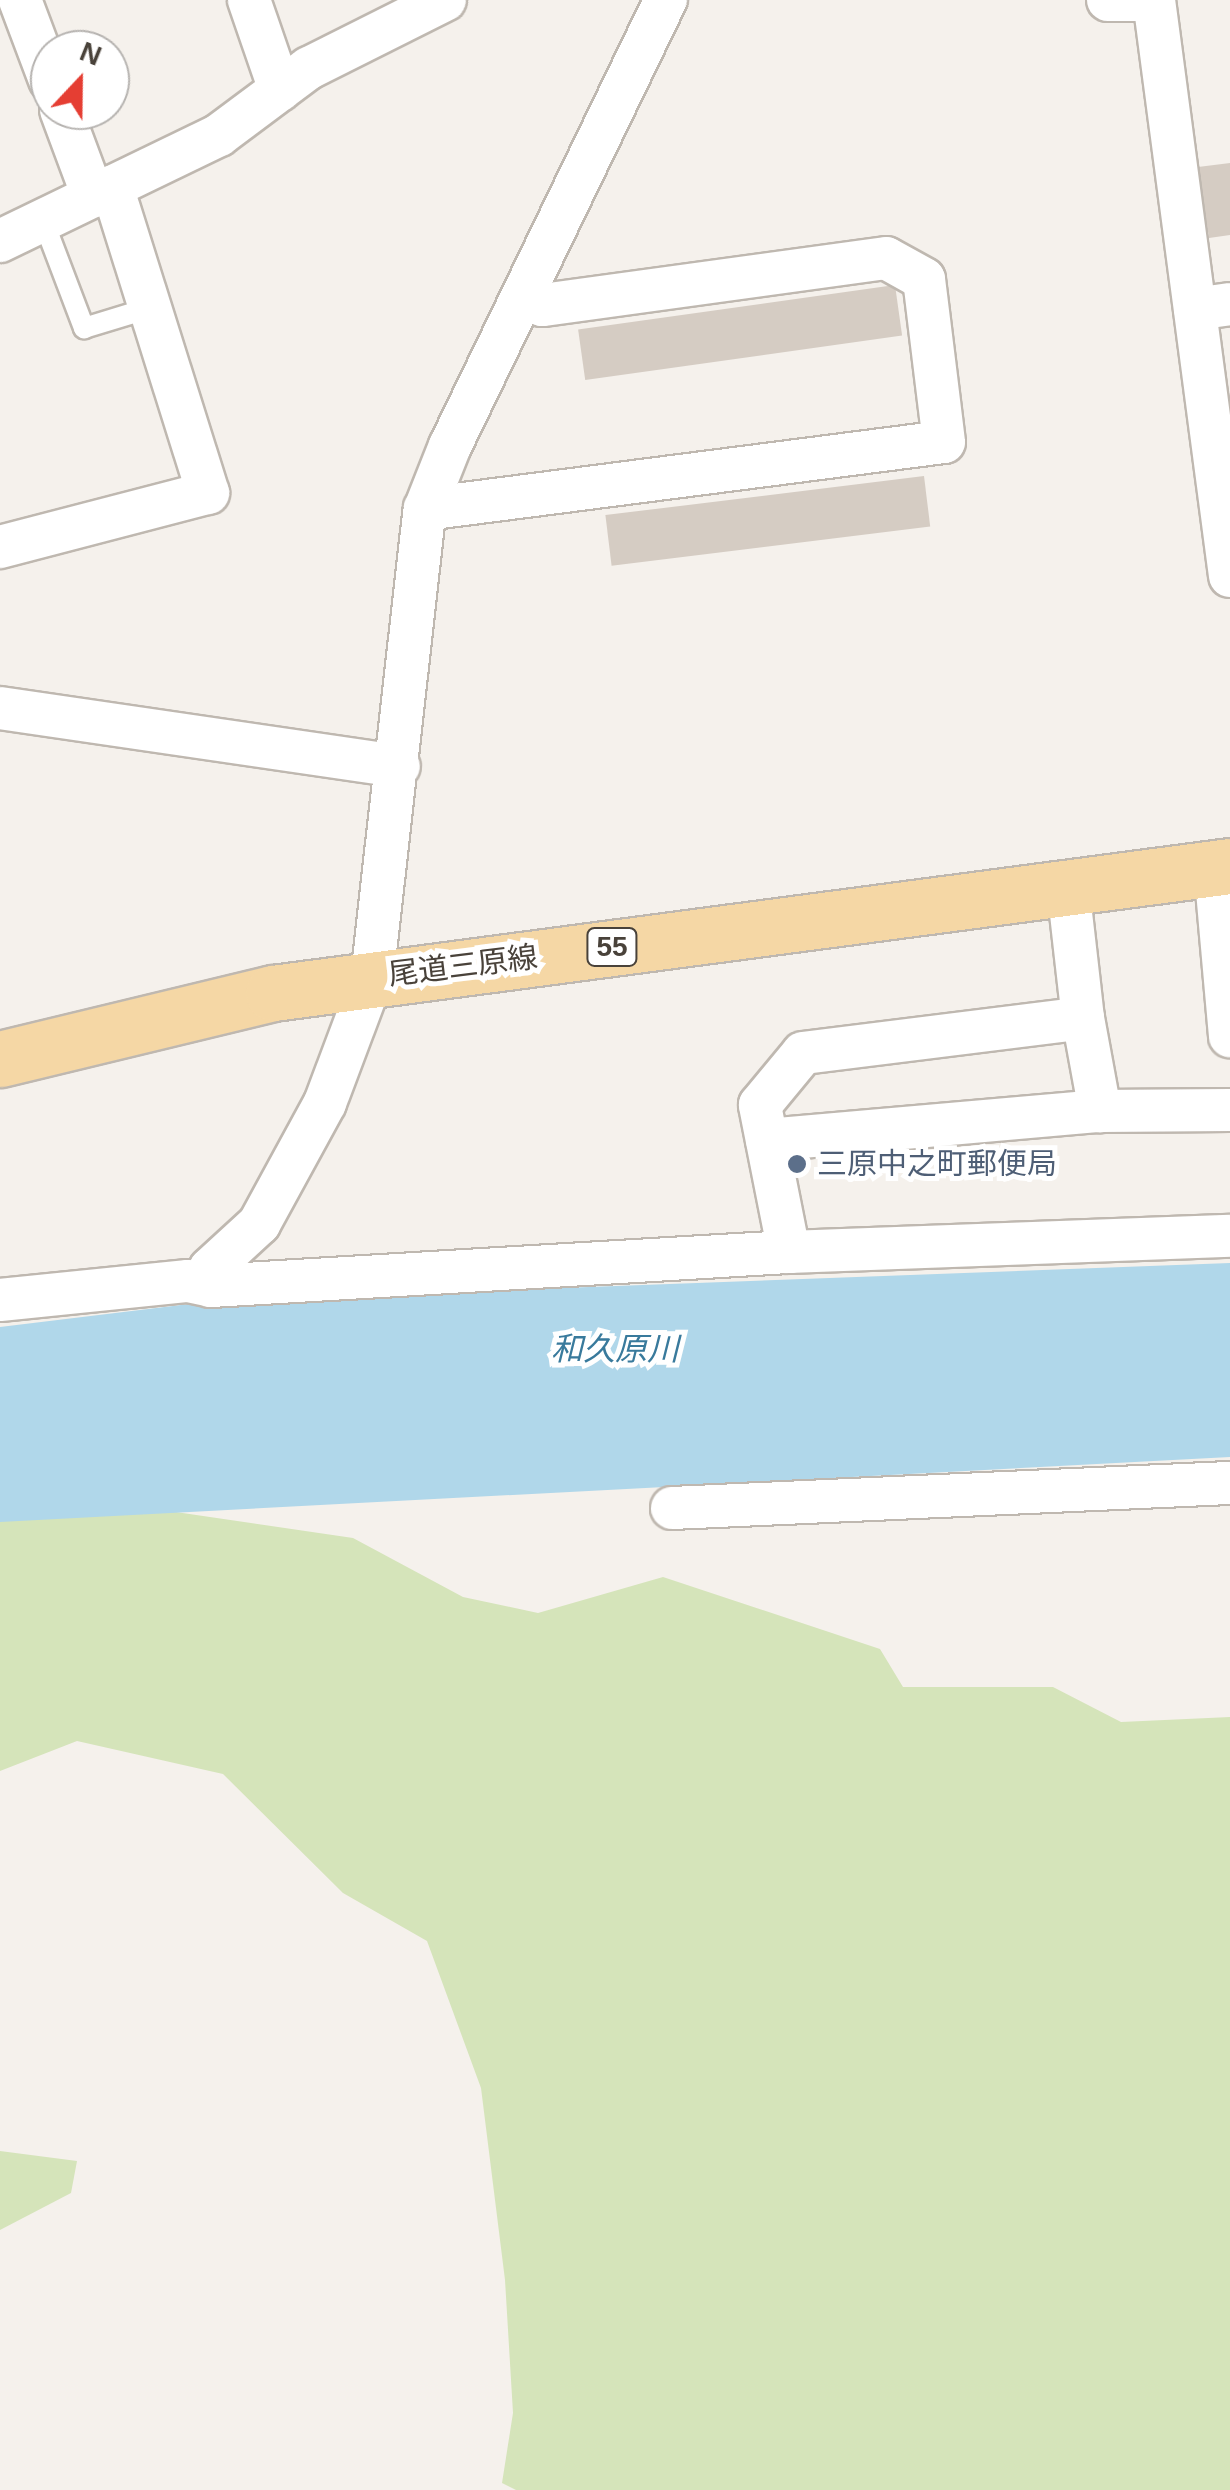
<!DOCTYPE html>
<html>
<head>
<meta charset="utf-8">
<style>
  body { margin:0 }
  #map { position:relative; width:1230px; height:2490px; overflow:hidden; background:#f5f1ec; font-family:Helvetica,"Noto Sans JP",sans-serif }
  div>[style] { position:absolute }
  .green>* { inset:0; background:#d5e4ba }
  .water>* { inset:0; background:#b0d7ea }
  .building>* { inset:0; background:#d5ccc3; transform-origin:0 0 }
  .roads { filter:drop-shadow(2px 0 #bfb8b0) drop-shadow(-2px 0 #bfb8b0) drop-shadow(0 2px #bfb8b0) drop-shadow(0 -2px #bfb8b0) }
  .lane>* { height:20px; margin:-10px; padding:0 10px; transform-origin:10px; border-radius:10px; background:#fff }
  .street>* { height:42px; margin:-21px; padding:0 21px; transform-origin:21px; border-radius:21px; background:#fff }
  .primary>* { height:55px; margin:-27.5px; padding:0 27.5px; transform-origin:27.5px; border-radius:27.5px; background:#f5d7a5 }
  .dots>* { width:28px; height:28px; translate:-50% -50%; box-sizing:border-box; border:5px solid #fff; border-radius:50% }
  span { translate:-50% -50%; white-space:nowrap; text-align:center; line-height:1.15; -webkit-text-stroke:10px #fff; paint-order:stroke }
  .shield-label span { padding:2px 8px; background:#fff; border:2px solid; border-radius:8px; -webkit-text-stroke-width:0 }
  .shield-label { font-size:28px; color:#49423a; font-weight:700 }
  .street-label { font-size:30px; color:#49423a }
  .service-label { font-size:30px; color:#4e5e75 }
  .left { translate:0 -50%; text-align:left }
  .water-label { font-size:32px; color:#397a9c; font-style:italic }
  .north { position:absolute; left:30px; top:30px; width:100px; height:100px; box-sizing:border-box; background:#fff; border:2px solid #b6b3b0; border-radius:50%; rotate:22deg; font-size:28px; font-weight:700; line-height:40px; text-align:center; color:#49423a }
  .north::after { content:''; display:block; margin:auto; width:35px; height:45px; background:#e53e33; clip-path:polygon(50% 0,100% 100%,50% 72%,0 100%) }
</style>
</head>
<body>
<div id="map">
  <div class="green">
    <i style="clip-path:polygon(128px 1505px,353px 1538px,463px 1597px,538px 1613px,663px 1577px,880px 1649px,903px 1687px,1053px 1687px,1121px 1722px,1230px 1717px,1230px 2490px,516px 2490px,502px 2483px,513px 2413px,505px 2280px,481px 2088px,427px 1941px,343px 1893px,223px 1774px,77px 1741px,0 1771px,0 1519px)"></i>
    <i style="clip-path:polygon(0 2151px,77px 2161px,71px 2193px,0 2230px)"></i>
  </div>
  <div class="water">
    <i style="clip-path:polygon(1230px 1263px,1230px 1457px,0 1522px,0 1327px,214px 1301px)"></i>
  </div>
  <div class="building">
    <i style="clip-path:polygon(1230px 163px,1230px 235px,1209px 238px,1198px 167px)"></i>
    <i style="left:895px;top:285px;width:51px;height:320px;rotate:82deg"></i>
    <i style="left:924px;top:476px;width:51px;height:321px;rotate:83deg"></i>
  </div>
  <div class="roads">
    <div class="lane">
      <i style="left:43px;top:220px;width:116px;rotate:69.2deg"></i>
      <i style="left:84px;top:328px;width:69px;rotate:-16.9deg"></i>
    </div>
    <div class="street">
      <i style="left:20px;top:0;width:85px;rotate:69.4deg"></i>
      <i style="left:249px;top:0;width:95px;rotate:71deg"></i>
      <i style="left:1108px;top:0;width:38px"></i>
      <i style="left:1154px;top:0;width:581px;rotate:82.48deg"></i>
      <i style="left:61px;top:110px;width:92px;rotate:69.6deg"></i>
      <i style="left:0;top:241px;width:243px;rotate:-25.8deg"></i>
      <i style="left:219px;top:135px;width:112px;rotate:-36.7deg"></i>
      <i style="left:309px;top:68px;width:152px;rotate:-26.6deg"></i>
      <i style="left:1195px;top:309px;width:35px;rotate:-8deg"></i>
      <i style="left:425px;top:509px;width:523px;rotate:-7.36deg"></i>
      <i style="left:944px;top:442px;width:164px;rotate:-97deg"></i>
      <i style="left:924px;top:279px;width:43px;rotate:-151.1deg"></i>
      <i style="left:886px;top:258px;width:347px;rotate:172.2deg"></i>
      <i style="left:542px;top:305px;width:21px;rotate:-157deg"></i>
      <i style="left:0;top:547px;width:215px;rotate:-14.6deg"></i>
      <i style="left:208px;top:493px;width:321px;rotate:-107.4deg"></i>
      <i style="left:0;top:708px;width:403px;rotate:8.3deg"></i>
      <i style="left:1215px;top:868px;width:169px;rotate:84.9deg"></i>
      <i style="left:1068px;top:887px;width:132px;rotate:83.5deg"></i>
      <i style="left:1083px;top:1018px;width:95px;rotate:79.6deg"></i>
      <i style="left:767px;top:1140px;width:334px;rotate:-5deg"></i>
      <i style="left:1100px;top:1111px;width:130px;rotate:-0.4deg"></i>
      <i style="left:789px;top:1252px;width:150px;rotate:-101.2deg"></i>
      <i style="left:760px;top:1105px;width:67px;rotate:-50.4deg"></i>
      <i style="left:803px;top:1053px;width:282px;rotate:-7.1deg"></i>
      <i style="left:211px;top:1286px;width:17px;rotate:-93deg"></i>
      <i style="left:210px;top:1269px;width:67px;rotate:-42.6deg"></i>
      <i style="left:259px;top:1224px;width:138px;rotate:-61.4deg"></i>
      <i style="left:325px;top:1103px;width:134px;rotate:-69.4deg"></i>
      <i style="left:372px;top:978px;width:472px;rotate:-83.6deg"></i>
      <i style="left:425px;top:509px;width:68px;rotate:-68.4deg"></i>
      <i style="left:450px;top:446px;width:496px;rotate:-64.2deg"></i>
      <i style="left:0;top:1300px;width:189px;rotate:-5.8deg"></i>
      <i style="left:188px;top:1281px;width:24px;rotate:12deg"></i>
      <i style="left:211px;top:1286px;width:579px;rotate:-3.37deg"></i>
      <i style="left:789px;top:1252px;width:441px;rotate:-2.1deg"></i>
      <i style="left:672px;top:1508px;width:559px;rotate:-2.57deg"></i>
    </div>
    <div class="primary">
      <i style="left:0;top:1059px;width:281px;rotate:-13.6deg"></i>
      <i style="left:273px;top:993px;width:965px;rotate:-7.56deg"></i>
    </div>
  </div>
  <div class="dots">
    <i style="left:797px;top:1164px;background:#5c6f8a"></i>
  </div>
  <div class="shield-label">
    <span style="left:612px;top:947px">55</span>
  </div>
  <div class="street-label">
    <span style="left:463px;top:966px;rotate:-7deg">尾道三原線</span>
  </div>
  <div class="service-label">
    <span class="left" style="left:817px;top:1164px">三原中之町郵便局</span>
  </div>
  <div class="water-label">
    <span style="left:615px;top:1349px">和久原川</span>
  </div>
  <div class="north">N</div>
</div>
</body>
</html>
